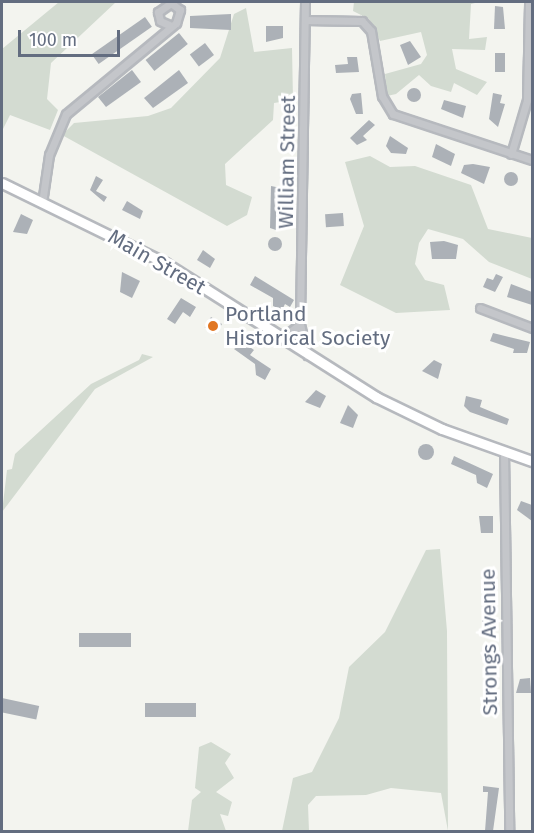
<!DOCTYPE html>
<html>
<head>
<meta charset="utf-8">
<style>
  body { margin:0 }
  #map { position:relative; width:534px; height:833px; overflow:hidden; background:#f3f4ef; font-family:"Fira Sans",sans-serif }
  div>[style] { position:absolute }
  .green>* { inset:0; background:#d3dbd1 }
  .building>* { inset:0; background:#acb1b7; transform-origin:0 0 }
  .round { border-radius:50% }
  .roads { filter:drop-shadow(2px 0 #b6b9be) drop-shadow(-2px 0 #b6b9be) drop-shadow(0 2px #b6b9be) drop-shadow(0 -2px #b6b9be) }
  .street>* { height:7px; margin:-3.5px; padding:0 3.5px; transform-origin:3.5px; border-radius:3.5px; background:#c4c6ca }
  .secondary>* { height:9px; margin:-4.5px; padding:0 4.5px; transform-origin:4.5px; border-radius:4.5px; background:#fff }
  .dots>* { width:16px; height:16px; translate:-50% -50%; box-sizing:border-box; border:3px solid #fff; border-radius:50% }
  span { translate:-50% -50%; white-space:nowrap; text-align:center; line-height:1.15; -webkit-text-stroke:6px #fff; paint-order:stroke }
  .street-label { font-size:21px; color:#636d80 }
  .poi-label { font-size:21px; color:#636d80 }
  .left { translate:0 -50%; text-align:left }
  .frame { position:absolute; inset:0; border:3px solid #636d80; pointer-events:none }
  .scale { position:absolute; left:18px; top:30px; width:102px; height:27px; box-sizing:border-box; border:3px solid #636d80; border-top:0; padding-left:8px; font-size:18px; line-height:21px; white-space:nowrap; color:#636d80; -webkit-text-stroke:4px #fff; paint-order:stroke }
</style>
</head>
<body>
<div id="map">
  <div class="green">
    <i style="clip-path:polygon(59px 2px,116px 2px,51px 63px,47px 99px,58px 110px,50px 130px,10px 115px,2px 131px,2px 49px)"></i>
    <i style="clip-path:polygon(354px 2px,479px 2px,471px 4px,469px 39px,487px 37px,485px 50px,452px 49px,456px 69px,487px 82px,477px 95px,454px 83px,451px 92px,431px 86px,419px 75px,396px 94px,387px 96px,385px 74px,421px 64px,427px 55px,421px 32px,380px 41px,369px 19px,353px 11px)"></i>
    <i style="clip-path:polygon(246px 8px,254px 52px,292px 48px,293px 100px,274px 103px,273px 120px,225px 164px,226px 185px,252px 197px,247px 215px,227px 226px,62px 135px,74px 123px,148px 116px,171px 108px,220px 58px,234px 14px)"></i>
    <i style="clip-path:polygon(370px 156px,390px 167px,415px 166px,471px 185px,488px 229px,532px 238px,532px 279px,489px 262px,463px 239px,428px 229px,419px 243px,415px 264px,425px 280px,444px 285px,450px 310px,396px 313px,340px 285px,364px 226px,345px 162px)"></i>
    <i style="clip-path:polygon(142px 354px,153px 357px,95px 389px,2px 512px,7px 470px,12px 469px,15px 454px,91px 384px,139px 360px)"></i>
    <i style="clip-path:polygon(440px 549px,447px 631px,448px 831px,441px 793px,391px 788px,366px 795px,316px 796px,308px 805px,309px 831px,282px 831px,293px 778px,312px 772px,339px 718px,349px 667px,385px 632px,426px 550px)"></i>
    <i style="clip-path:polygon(211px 742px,231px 754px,225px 763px,234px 778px,216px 792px,232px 802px,228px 816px,220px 814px,226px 831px,188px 831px,192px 800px,201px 792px,195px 788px,199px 747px)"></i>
  </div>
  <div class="building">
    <i style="clip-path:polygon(495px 6px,503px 7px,505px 29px,494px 29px)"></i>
    <i style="clip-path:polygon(231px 14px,231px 30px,190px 28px,190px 16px)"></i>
    <i style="left:145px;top:17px;width:12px;height:65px;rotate:55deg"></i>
    <i style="clip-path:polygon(266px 26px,283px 26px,283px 38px,266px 42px)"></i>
    <i style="left:179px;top:33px;width:14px;height:43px;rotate:51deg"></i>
    <i style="clip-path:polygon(410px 41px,421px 57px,408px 65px,400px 45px)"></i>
    <i style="left:205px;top:43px;width:15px;height:19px;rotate:53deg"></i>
    <i style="left:495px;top:53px;width:10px;height:19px"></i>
    <i style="clip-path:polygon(347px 57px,357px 57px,359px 72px,336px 73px,335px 65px,348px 64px)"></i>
    <i style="clip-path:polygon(132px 70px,141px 82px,106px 107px,98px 97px)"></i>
    <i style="clip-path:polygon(179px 70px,188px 83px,153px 108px,144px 98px)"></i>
    <i class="round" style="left:407px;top:88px;width:14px;height:14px"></i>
    <i style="clip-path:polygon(361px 93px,363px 114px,356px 114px,350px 99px,352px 94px)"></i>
    <i style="clip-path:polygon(493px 93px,502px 95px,500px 103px,505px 104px,498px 127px,489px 119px)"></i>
    <i style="clip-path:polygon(444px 100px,466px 106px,463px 118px,441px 109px)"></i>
    <i style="clip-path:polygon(369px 120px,375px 125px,363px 136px,367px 140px,357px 145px,350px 138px)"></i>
    <i style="clip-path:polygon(390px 136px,408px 148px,406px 154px,391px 153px,386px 146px)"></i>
    <i style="clip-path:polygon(436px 144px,455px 154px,451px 166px,432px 157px)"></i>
    <i style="clip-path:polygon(473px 164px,490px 167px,484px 184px,461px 173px,464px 165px)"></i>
    <i class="round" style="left:504px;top:172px;width:14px;height:14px"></i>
    <i style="clip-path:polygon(96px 176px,103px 180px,96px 191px,107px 197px,104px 202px,90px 190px)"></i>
    <i style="clip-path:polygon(271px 186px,281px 188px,276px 230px,270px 228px)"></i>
    <i style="clip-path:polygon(127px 201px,143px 211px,140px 219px,122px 210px)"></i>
    <i style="left:343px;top:213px;width:13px;height:18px;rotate:86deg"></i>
    <i style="clip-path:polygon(21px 214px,33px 220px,27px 234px,13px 232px)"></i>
    <i class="round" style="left:268px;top:237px;width:14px;height:14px"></i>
    <i style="clip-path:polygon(444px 241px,458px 245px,456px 259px,432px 259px,430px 242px)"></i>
    <i style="clip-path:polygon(203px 250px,215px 259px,210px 268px,197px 260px)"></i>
    <i style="clip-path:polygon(122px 272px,140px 281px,132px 298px,120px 292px)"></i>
    <i style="clip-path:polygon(496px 274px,503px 277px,495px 292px,483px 287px,487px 278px,493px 280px)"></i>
    <i style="clip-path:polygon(255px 276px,294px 300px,290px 307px,285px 304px,282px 310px,273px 306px,273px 298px,250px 285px)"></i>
    <i style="clip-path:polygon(511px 284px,532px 292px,532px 305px,507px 297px)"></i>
    <i style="clip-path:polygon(181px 298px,196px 307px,190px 317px,183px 312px,175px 324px,167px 319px)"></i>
    <i style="left:211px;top:317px;width:13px;height:12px;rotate:32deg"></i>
    <i style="clip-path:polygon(493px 333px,530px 342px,527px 353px,513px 353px,514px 349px,490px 341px)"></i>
    <i style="clip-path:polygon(244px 343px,254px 350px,250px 355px,271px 369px,265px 380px,256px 375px,255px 364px,234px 349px)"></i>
    <i style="clip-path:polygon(434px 360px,442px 364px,438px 379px,422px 371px)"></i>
    <i style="clip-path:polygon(316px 390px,326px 396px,320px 408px,305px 402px)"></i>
    <i style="clip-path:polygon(466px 396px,482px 400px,480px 407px,509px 419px,507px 425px,470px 412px,464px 406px)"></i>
    <i style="clip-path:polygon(348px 405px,358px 415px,353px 428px,340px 423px)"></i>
    <i class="round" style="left:418px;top:444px;width:16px;height:16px"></i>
    <i style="clip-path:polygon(454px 456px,493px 474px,487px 488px,477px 483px,476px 475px,451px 464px)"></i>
    <i style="clip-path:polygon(521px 501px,532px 505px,532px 521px,517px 510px)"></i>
    <i style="clip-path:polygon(479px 516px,493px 516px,493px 533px,481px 533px)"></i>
    <i style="clip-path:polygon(485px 575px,493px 575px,490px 602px,496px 602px,495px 608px,483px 607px)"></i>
    <i style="left:482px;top:619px;width:9px;height:17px"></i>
    <i style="left:79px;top:633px;width:52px;height:14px"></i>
    <i style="clip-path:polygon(486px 647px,493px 647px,498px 682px,489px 682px)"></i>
    <i style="clip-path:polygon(530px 678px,531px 693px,516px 693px,520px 679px)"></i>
    <i style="left:2px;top:698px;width:38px;height:14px;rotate:12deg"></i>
    <i style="left:196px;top:703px;width:14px;height:51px;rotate:90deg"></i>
    <i style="clip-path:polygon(483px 786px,499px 788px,493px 831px,485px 831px,488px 792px,483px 792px)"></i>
  </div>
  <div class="roads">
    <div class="street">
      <i style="left:305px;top:2px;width:322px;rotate:90.9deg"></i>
      <i style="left:300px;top:324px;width:32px;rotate:77deg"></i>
      <i style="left:305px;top:20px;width:57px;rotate:1deg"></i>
      <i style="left:362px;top:21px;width:13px;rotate:48deg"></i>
      <i style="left:371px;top:31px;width:66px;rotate:80.4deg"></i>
      <i style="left:382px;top:96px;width:21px;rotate:59deg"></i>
      <i style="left:393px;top:114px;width:146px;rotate:18.3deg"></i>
      <i style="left:511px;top:154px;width:56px;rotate:-73.5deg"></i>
      <i style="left:527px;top:100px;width:98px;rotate:-88.8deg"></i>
      <i style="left:42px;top:203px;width:49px;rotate:-81.7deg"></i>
      <i style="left:49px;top:155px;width:44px;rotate:-67.5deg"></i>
      <i style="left:66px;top:114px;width:143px;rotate:-39.6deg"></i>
      <i style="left:176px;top:23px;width:14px;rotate:-73deg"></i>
      <i style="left:180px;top:10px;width:11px;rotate:-142deg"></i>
      <i style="left:171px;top:3px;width:16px;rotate:145deg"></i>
      <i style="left:158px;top:12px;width:9px;rotate:77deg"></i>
      <i style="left:160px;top:21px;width:10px;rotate:24deg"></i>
      <i style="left:480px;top:308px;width:56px;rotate:21deg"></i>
      <i style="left:281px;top:339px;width:24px;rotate:-38deg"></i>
      <i style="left:504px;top:451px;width:381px;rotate:89.2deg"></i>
    </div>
    <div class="secondary">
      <i style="left:2px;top:183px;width:182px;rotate:26.1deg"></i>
      <i style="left:165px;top:263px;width:250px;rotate:32.4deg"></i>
      <i style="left:376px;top:397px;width:73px;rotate:25.9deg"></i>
      <i style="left:442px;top:429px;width:96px;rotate:19.6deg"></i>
    </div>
  </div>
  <div class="dots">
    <i style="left:213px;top:326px;background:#e17622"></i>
  </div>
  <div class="street-label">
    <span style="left:287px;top:162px;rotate:-89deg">William Street</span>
    <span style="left:157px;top:262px;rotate:30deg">Main Street</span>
    <span style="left:489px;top:642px;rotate:-91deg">Strongs Avenue</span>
  </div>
  <div class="poi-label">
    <span class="left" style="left:225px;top:326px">Portland<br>Historical Society</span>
  </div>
  <div class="frame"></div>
  <div class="scale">100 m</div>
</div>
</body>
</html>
